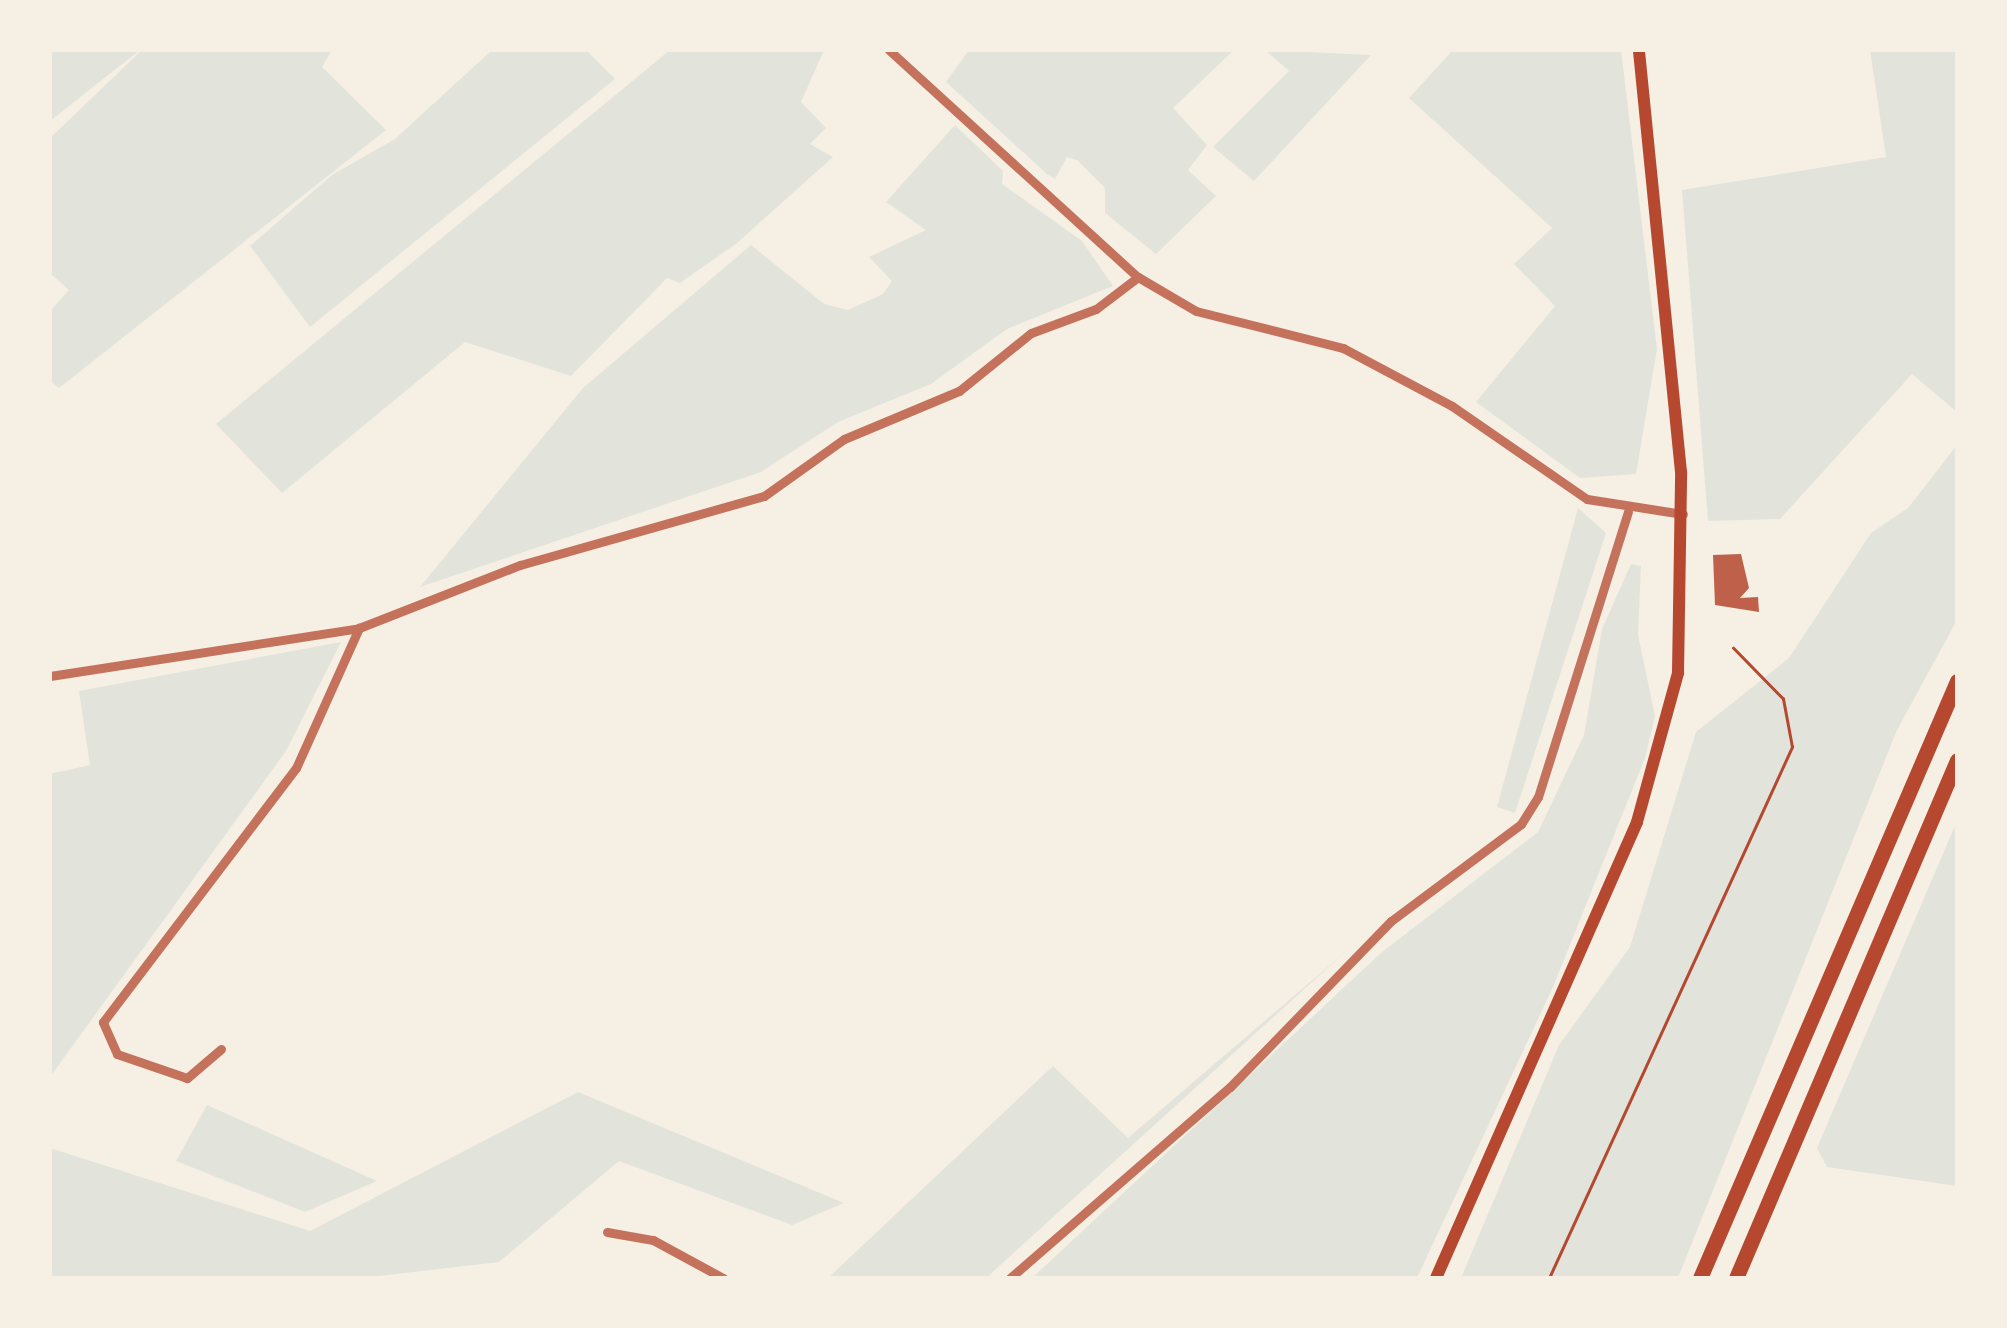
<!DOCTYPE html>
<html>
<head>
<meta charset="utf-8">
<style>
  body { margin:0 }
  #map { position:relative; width:2007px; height:1328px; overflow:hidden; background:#f6efe4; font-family:"Nunito Sans",sans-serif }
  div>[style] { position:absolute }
  .green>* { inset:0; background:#e2e4dc }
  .building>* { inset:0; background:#bf614a }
  .path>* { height:2.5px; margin:-1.25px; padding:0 1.25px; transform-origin:1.25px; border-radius:1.25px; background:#b5482f }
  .minor>* { height:9px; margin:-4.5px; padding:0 4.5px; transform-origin:4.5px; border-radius:4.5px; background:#c5725c }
  .primary>* { height:12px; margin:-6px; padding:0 6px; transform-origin:6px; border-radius:6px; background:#b5482f }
  .motorway>* { height:15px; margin:-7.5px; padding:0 7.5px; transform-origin:7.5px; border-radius:7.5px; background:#b5482f }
  span { translate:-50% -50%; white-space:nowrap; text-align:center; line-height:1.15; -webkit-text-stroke:10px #f6efe4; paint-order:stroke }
  .frame { position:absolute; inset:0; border:52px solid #f6efe4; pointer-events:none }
</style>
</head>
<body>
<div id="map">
  <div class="green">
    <i style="clip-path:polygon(50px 50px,140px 50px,50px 121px)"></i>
    <i style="clip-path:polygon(142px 50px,332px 50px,322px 67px,386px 130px,59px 388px,50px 381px,50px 311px,69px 290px,50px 273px,50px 138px)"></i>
    <i style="clip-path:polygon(492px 50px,586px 50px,615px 79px,310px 327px,250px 246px,332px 175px,395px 139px)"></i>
    <i style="clip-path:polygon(670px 50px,824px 50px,801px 102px,826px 128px,810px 144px,833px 157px,737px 243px,680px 283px,667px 278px,571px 376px,465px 342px,282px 493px,216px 424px)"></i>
    <i style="clip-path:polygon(969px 50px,1234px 50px,1173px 108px,1207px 145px,1188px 170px,1216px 196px,1156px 254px,1105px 213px,1105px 188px,1077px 160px,1067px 157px,1055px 179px,1047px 174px,946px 82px)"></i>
    <i style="clip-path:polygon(1265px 50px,1371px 55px,1254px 181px,1213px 147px,1289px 71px)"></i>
    <i style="clip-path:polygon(1453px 50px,1621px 50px,1657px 349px,1636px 474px,1580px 478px,1476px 402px,1555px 306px,1514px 264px,1552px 228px,1409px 98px)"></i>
    <i style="clip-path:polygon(1870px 50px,1957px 50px,1957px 412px,1912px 374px,1780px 519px,1708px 521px,1682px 190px,1886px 157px)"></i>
    <i style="clip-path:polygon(955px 125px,1003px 171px,1002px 184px,1082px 241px,1113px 286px,1007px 329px,931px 384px,838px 422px,761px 472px,420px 587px,583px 388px,751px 245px,824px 304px,848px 310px,883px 294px,892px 281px,869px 257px,926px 230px,886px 202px)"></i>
    <i style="clip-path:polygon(1957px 445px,1957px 620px,1897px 730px,1678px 1278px,1461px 1278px,1559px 1045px,1630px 947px,1696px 732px,1789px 658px,1871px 533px,1908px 508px)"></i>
    <i style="clip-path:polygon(1578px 508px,1606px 533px,1515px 813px,1497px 807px)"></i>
    <i style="clip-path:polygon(1631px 564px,1641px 566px,1638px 635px,1655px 716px,1645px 758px,1553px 987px,1417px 1278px,1032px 1278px,1382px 952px,1538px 832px,1584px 735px,1602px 629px)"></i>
    <i style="clip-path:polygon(341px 642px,286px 751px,50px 1077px,50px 774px,90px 765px,79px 691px)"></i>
    <i style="clip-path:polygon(1957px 821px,1957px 1186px,1827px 1167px,1817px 1148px)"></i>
    <i style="clip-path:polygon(1344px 953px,986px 1278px,828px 1278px,1053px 1066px,1128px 1138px)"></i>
    <i style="clip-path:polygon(578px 1092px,844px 1203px,792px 1225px,619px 1161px,499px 1262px,362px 1278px,50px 1278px,50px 1148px,310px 1231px)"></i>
    <i style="clip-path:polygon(207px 1105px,377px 1181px,305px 1212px,176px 1161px)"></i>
  </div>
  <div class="building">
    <i style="clip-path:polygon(1741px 554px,1749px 588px,1740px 598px,1758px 597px,1759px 612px,1715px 605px,1713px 555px)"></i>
  </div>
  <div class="path">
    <i style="left:1549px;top:1278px;width:584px;rotate:-65.41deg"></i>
    <i style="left:1792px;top:747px;width:49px;rotate:-100.6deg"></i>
    <i style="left:1783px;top:699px;width:71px;rotate:-134.4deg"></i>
  </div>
  <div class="minor">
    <i style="left:889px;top:50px;width:337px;rotate:42.4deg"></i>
    <i style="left:1138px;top:277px;width:67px;rotate:30.4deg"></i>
    <i style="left:1196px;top:311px;width:152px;rotate:14.1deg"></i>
    <i style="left:1343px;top:348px;width:123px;rotate:28deg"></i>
    <i style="left:1452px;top:406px;width:164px;rotate:34.6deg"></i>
    <i style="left:1587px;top:499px;width:97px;rotate:8.9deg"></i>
    <i style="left:50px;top:676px;width:313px;rotate:-8.8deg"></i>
    <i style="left:359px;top:628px;width:173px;rotate:-21.4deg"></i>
    <i style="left:520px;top:565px;width:254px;rotate:-15.8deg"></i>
    <i style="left:764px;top:496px;width:98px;rotate:-35.5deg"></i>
    <i style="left:844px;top:439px;width:125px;rotate:-22.7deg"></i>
    <i style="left:959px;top:391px;width:92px;rotate:-38.9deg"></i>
    <i style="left:1031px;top:333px;width:69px;rotate:-20.3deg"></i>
    <i style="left:1096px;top:309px;width:53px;rotate:-37.3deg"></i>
    <i style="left:221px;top:1049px;width:45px;rotate:139.5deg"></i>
    <i style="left:187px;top:1078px;width:74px;rotate:-161.1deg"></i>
    <i style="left:117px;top:1054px;width:35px;rotate:-114deg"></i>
    <i style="left:103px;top:1022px;width:319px;rotate:-52.8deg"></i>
    <i style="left:296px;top:768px;width:154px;rotate:-65.8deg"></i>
    <i style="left:607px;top:1232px;width:47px;rotate:9.9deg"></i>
    <i style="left:653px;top:1240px;width:80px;rotate:28.5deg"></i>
    <i style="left:1010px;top:1278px;width:291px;rotate:-41deg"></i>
    <i style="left:1230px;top:1087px;width:231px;rotate:-45.9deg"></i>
    <i style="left:1391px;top:921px;width:162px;rotate:-36.7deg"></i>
    <i style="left:1521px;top:824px;width:32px;rotate:-58deg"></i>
    <i style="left:1538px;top:797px;width:299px;rotate:-72.5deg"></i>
  </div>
  <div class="primary">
    <i style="left:1436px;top:1278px;width:498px;rotate:-66.2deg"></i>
    <i style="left:1637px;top:822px;width:155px;rotate:-74.6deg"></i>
    <i style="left:1678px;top:673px;width:201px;rotate:-89.1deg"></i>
    <i style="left:1681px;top:472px;width:424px;rotate:-95.7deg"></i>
  </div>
  <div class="motorway">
    <i style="left:1700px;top:1278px;width:650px;rotate:-66.71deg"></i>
    <i style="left:1736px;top:1278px;width:563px;rotate:-66.89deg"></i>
  </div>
  <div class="frame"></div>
</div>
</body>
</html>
